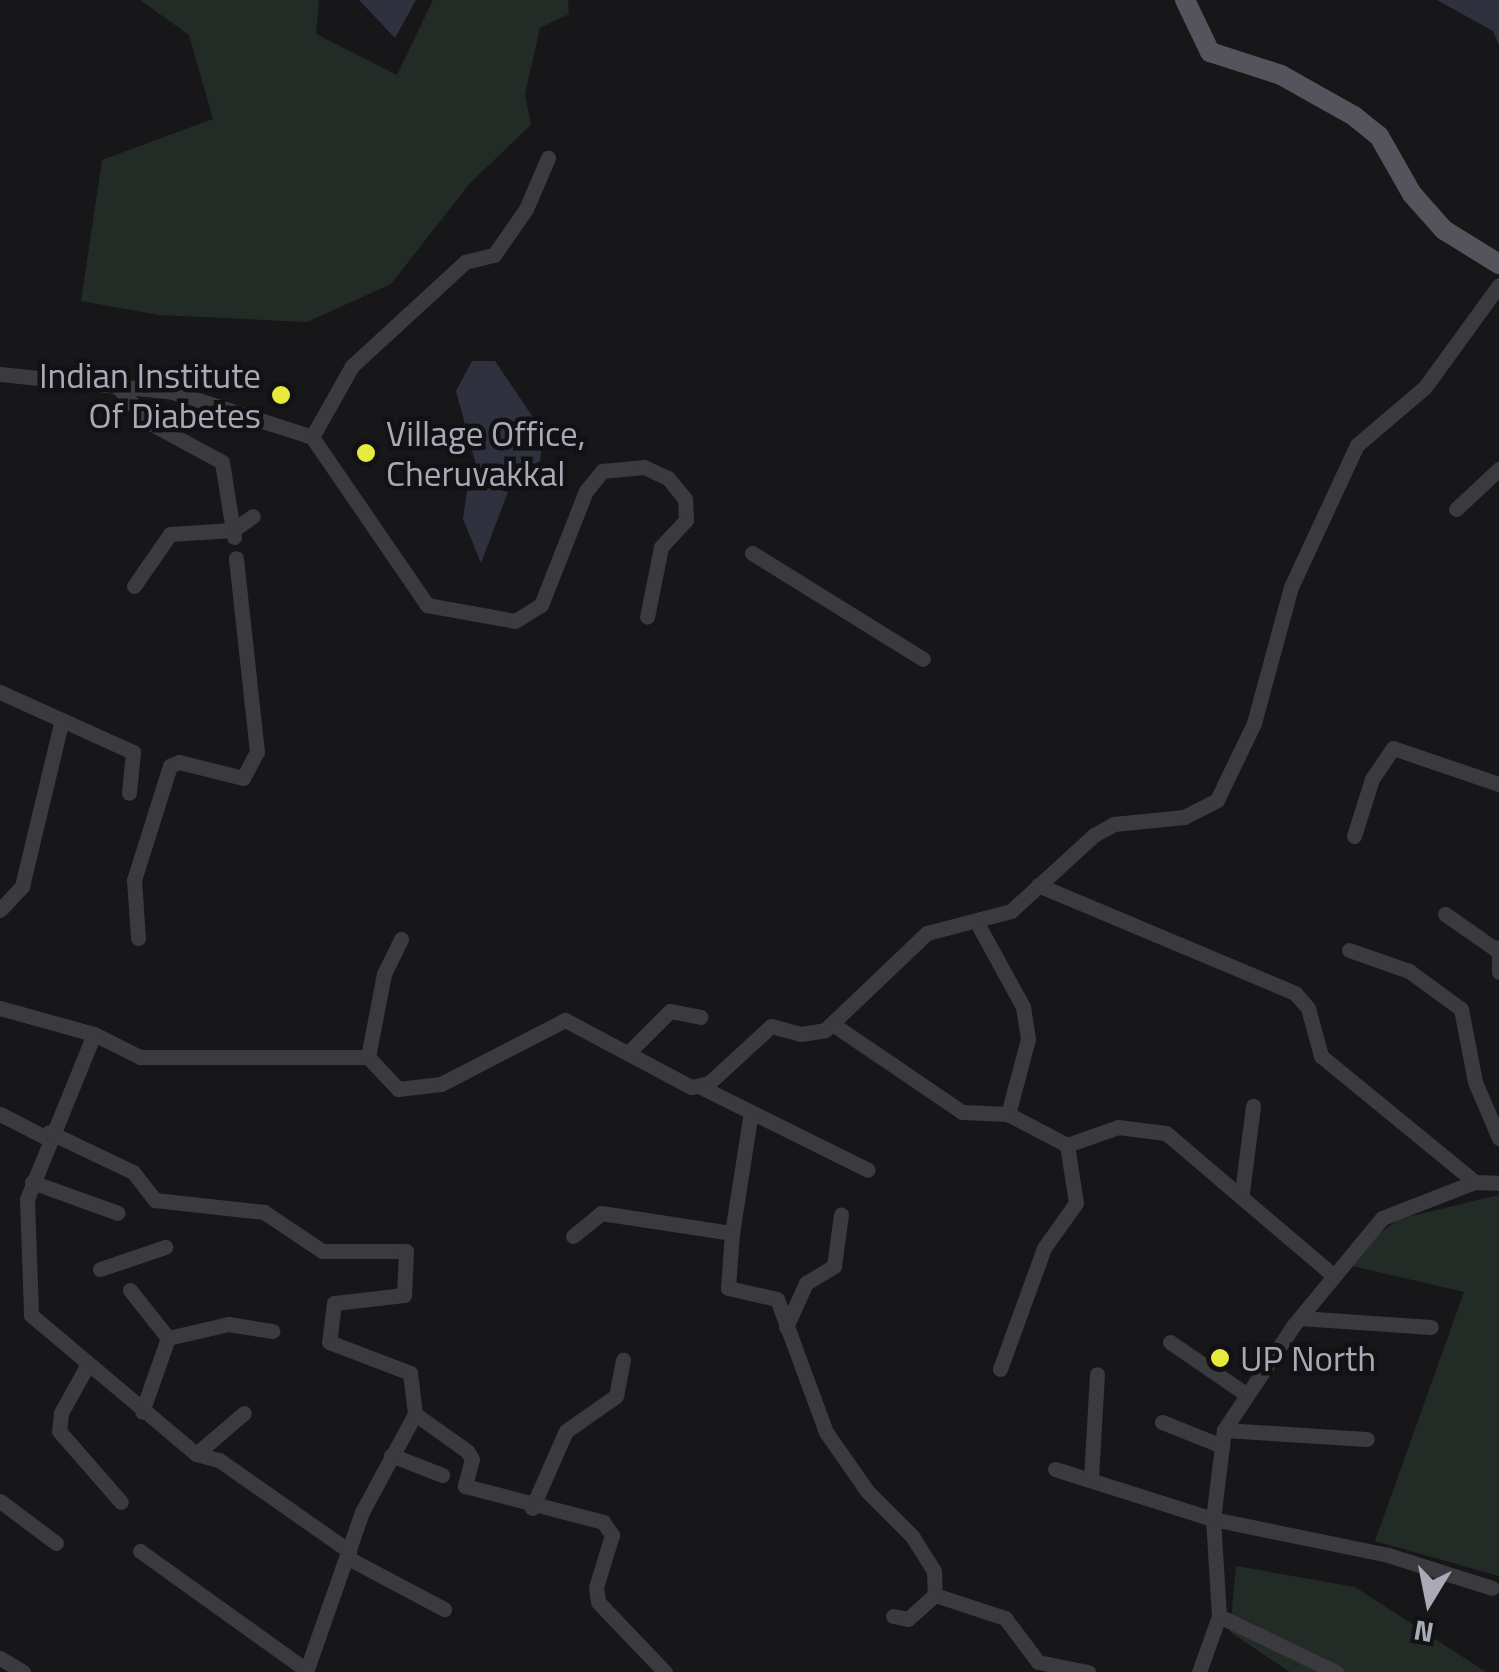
<!DOCTYPE html>
<html>
<head>
<meta charset="utf-8">
<style>
  body { margin:0 }
  #map { position:relative; width:1499px; height:1672px; overflow:hidden; background:#171719; font-family:"Titillium Web",sans-serif }
  div>[style] { position:absolute }
  .green>* { inset:0; background:#232b27 }
  .water>* { inset:0; background:#2f323e }
  .minor>* { height:15px; margin:-7.5px; padding:0 7.5px; transform-origin:7.5px; border-radius:7.5px; background:#3b3a3f }
  .major>* { height:20px; margin:-10px; padding:0 10px; transform-origin:10px; border-radius:10px; background:#55545c }
  .dots>* { width:28px; height:28px; translate:-50% -50%; box-sizing:border-box; border:5px solid #121214; border-radius:50% }
  span { translate:-50% -50%; white-space:nowrap; text-align:center; line-height:1.15; -webkit-text-stroke:9px #121214; paint-order:stroke }
  .poi-label { font-size:35px; color:#aaa9b8 }
  .right { translate:-100% -50%; text-align:right }
  .left { translate:0 -50%; text-align:left }
  .north { position:absolute; left:1379px; top:1552px; width:100px; height:100px; -webkit-text-stroke:8px #121214; paint-order:stroke; rotate:190deg; font-size:28px; font-weight:700; line-height:40px; text-align:center; color:#aaa9b8 }
  .north::after { content:''; display:block; margin:auto; width:35px; height:45px; background:#aaa9b8; clip-path:polygon(50% 0,100% 100%,50% 72%,0 100%) }
</style>
</head>
<body>
<div id="map">
  <div class="green">
    <i style="clip-path:polygon(140px 0,319px 0,316px 34px,397px 75px,433px 0,568px 0,569px 14px,540px 28px,525px 94px,531px 125px,470px 183px,391px 284px,307px 322px,159px 315px,81px 301px,102px 160px,213px 119px,189px 35px)"></i>
    <i style="clip-path:polygon(1499px 1195px,1499px 1576px,1375px 1541px,1464px 1292px,1352px 1266px,1368px 1242px,1399px 1219px)"></i>
    <i style="clip-path:polygon(1236px 1566px,1355px 1587px,1486px 1672px,1290px 1672px,1230px 1632px)"></i>
  </div>
  <div class="water">
    <i style="clip-path:polygon(359px 0,416px 0,395px 38px)"></i>
    <i style="clip-path:polygon(1437px 0,1499px 0,1499px 45px,1493px 31px)"></i>
    <i style="clip-path:polygon(472px 361px,495px 361px,543px 432px,540px 461px,497px 485px,476px 465px,456px 391px)"></i>
    <i style="clip-path:polygon(468px 483px,508px 492px,481px 563px,463px 519px)"></i>
  </div>
  <div class="minor">
    <i style="left:0;top:374px;width:174px;rotate:5.9deg"></i>
    <i style="left:173px;top:392px;width:146px;rotate:17.9deg"></i>
    <i style="left:312px;top:437px;width:81px;rotate:-60.6deg"></i>
    <i style="left:352px;top:366px;width:154px;rotate:-42.6deg"></i>
    <i style="left:465px;top:262px;width:30px;rotate:-14deg"></i>
    <i style="left:494px;top:255px;width:56px;rotate:-55.2deg"></i>
    <i style="left:526px;top:209px;width:56px;rotate:-66.7deg"></i>
    <i style="left:118px;top:387px;width:46px;rotate:49.4deg"></i>
    <i style="left:148px;top:422px;width:84px;rotate:28.4deg"></i>
    <i style="left:222px;top:462px;width:76px;rotate:80.9deg"></i>
    <i style="left:312px;top:437px;width:204px;rotate:55.6deg"></i>
    <i style="left:427px;top:605px;width:89px;rotate:10.3deg"></i>
    <i style="left:515px;top:621px;width:31px;rotate:-32deg"></i>
    <i style="left:541px;top:605px;width:123px;rotate:-68.5deg"></i>
    <i style="left:586px;top:491px;width:26px;rotate:-51deg"></i>
    <i style="left:602px;top:471px;width:42px;rotate:-5.4deg"></i>
    <i style="left:644px;top:467px;width:26px;rotate:25deg"></i>
    <i style="left:668px;top:478px;width:27px;rotate:51deg"></i>
    <i style="left:685px;top:499px;width:21px;rotate:87deg"></i>
    <i style="left:686px;top:520px;width:37px;rotate:133deg"></i>
    <i style="left:661px;top:547px;width:71px;rotate:101.3deg"></i>
    <i style="left:1456px;top:509px;width:59px;rotate:-42.9deg"></i>
    <i style="left:752px;top:553px;width:201px;rotate:31.8deg"></i>
    <i style="left:134px;top:586px;width:63px;rotate:-55.3deg"></i>
    <i style="left:170px;top:534px;width:63px;rotate:-3.6deg"></i>
    <i style="left:233px;top:530px;width:24px;rotate:-35deg"></i>
    <i style="left:0;top:692px;width:146px;rotate:24.3deg"></i>
    <i style="left:133px;top:752px;width:41px;rotate:95.6deg"></i>
    <i style="left:1354px;top:836px;width:60px;rotate:-72.5deg"></i>
    <i style="left:1372px;top:779px;width:37px;rotate:-56deg"></i>
    <i style="left:1393px;top:748px;width:112px;rotate:18.8deg"></i>
    <i style="left:1038px;top:885px;width:279px;rotate:22.8deg"></i>
    <i style="left:1295px;top:993px;width:20px;rotate:49deg"></i>
    <i style="left:1308px;top:1008px;width:50px;rotate:74.8deg"></i>
    <i style="left:1321px;top:1056px;width:199px;rotate:39.3deg"></i>
    <i style="left:0;top:910px;width:33px;rotate:-47deg"></i>
    <i style="left:22px;top:886px;width:171px;rotate:-76.5deg"></i>
    <i style="left:1445px;top:914px;width:65px;rotate:34.9deg"></i>
    <i style="left:976px;top:921px;width:98px;rotate:61.3deg"></i>
    <i style="left:1023px;top:1007px;width:32px;rotate:81deg"></i>
    <i style="left:1028px;top:1039px;width:78px;rotate:104.9deg"></i>
    <i style="left:1008px;top:1114px;width:67px;rotate:27.7deg"></i>
    <i style="left:1067px;top:1145px;width:54px;rotate:-19.4deg"></i>
    <i style="left:1118px;top:1127px;width:48px;rotate:7.1deg"></i>
    <i style="left:1166px;top:1133px;width:221px;rotate:40.4deg"></i>
    <i style="left:138px;top:938px;width:58px;rotate:-93.9deg"></i>
    <i style="left:134px;top:880px;width:120px;rotate:-72.5deg"></i>
    <i style="left:170px;top:766px;width:10px;rotate:-24deg"></i>
    <i style="left:179px;top:762px;width:66px;rotate:14deg"></i>
    <i style="left:243px;top:778px;width:30px;rotate:-62deg"></i>
    <i style="left:257px;top:752px;width:195px;rotate:-96.2deg"></i>
    <i style="left:1499px;top:947px;width:25px;rotate:90deg"></i>
    <i style="left:1349px;top:950px;width:64px;rotate:19.3deg"></i>
    <i style="left:1409px;top:971px;width:64px;rotate:36.2deg"></i>
    <i style="left:1461px;top:1009px;width:74px;rotate:79.1deg"></i>
    <i style="left:1475px;top:1082px;width:61px;rotate:66.8deg"></i>
    <i style="left:0;top:1008px;width:98px;rotate:15.5deg"></i>
    <i style="left:94px;top:1034px;width:51px;rotate:26.6deg"></i>
    <i style="left:140px;top:1057px;width:228px"></i>
    <i style="left:368px;top:1057px;width:44px;rotate:46.8deg"></i>
    <i style="left:398px;top:1089px;width:43px;rotate:-6.6deg"></i>
    <i style="left:441px;top:1084px;width:140px;rotate:-27.3deg"></i>
    <i style="left:565px;top:1020px;width:143px;rotate:28deg"></i>
    <i style="left:691px;top:1087px;width:18px;rotate:-13deg"></i>
    <i style="left:709px;top:1083px;width:84px;rotate:-42.6deg"></i>
    <i style="left:771px;top:1026px;width:31px;rotate:15deg"></i>
    <i style="left:801px;top:1034px;width:24px;rotate:-9deg"></i>
    <i style="left:825px;top:1030px;width:141px;rotate:-43.6deg"></i>
    <i style="left:927px;top:933px;width:87px;rotate:-14.7deg"></i>
    <i style="left:1011px;top:911px;width:113px;rotate:-42.5deg"></i>
    <i style="left:1094px;top:835px;width:23px;rotate:-29deg"></i>
    <i style="left:1114px;top:824px;width:70px;rotate:-5.7deg"></i>
    <i style="left:1184px;top:817px;width:37px;rotate:-27deg"></i>
    <i style="left:1217px;top:800px;width:85px;rotate:-64.3deg"></i>
    <i style="left:1254px;top:723px;width:141px;rotate:-74.8deg"></i>
    <i style="left:1291px;top:587px;width:157px;rotate:-65.1deg"></i>
    <i style="left:1357px;top:445px;width:89px;rotate:-40.5deg"></i>
    <i style="left:1425px;top:387px;width:126px;rotate:-54deg"></i>
    <i style="left:834px;top:1025px;width:155px;rotate:34.2deg"></i>
    <i style="left:962px;top:1112px;width:46px;rotate:2.5deg"></i>
    <i style="left:94px;top:1034px;width:178px;rotate:112.1deg"></i>
    <i style="left:27px;top:1199px;width:116px;rotate:88deg"></i>
    <i style="left:31px;top:1315px;width:216px;rotate:40.1deg"></i>
    <i style="left:196px;top:1454px;width:24px;rotate:15deg"></i>
    <i style="left:219px;top:1460px;width:159px;rotate:35deg"></i>
    <i style="left:629px;top:1052px;width:58px;rotate:-45deg"></i>
    <i style="left:670px;top:1011px;width:31px;rotate:11deg"></i>
    <i style="left:368px;top:1057px;width:85px;rotate:-79.1deg"></i>
    <i style="left:384px;top:974px;width:39px;rotate:-64deg"></i>
    <i style="left:701px;top:1087px;width:186px;rotate:26.4deg"></i>
    <i style="left:0;top:1114px;width:53px;rotate:27.1deg"></i>
    <i style="left:49px;top:1132px;width:93px;rotate:25.5deg"></i>
    <i style="left:133px;top:1172px;width:36px;rotate:52deg"></i>
    <i style="left:155px;top:1200px;width:110px;rotate:6.3deg"></i>
    <i style="left:264px;top:1212px;width:70px;rotate:33.9deg"></i>
    <i style="left:322px;top:1251px;width:84px"></i>
    <i style="left:406px;top:1251px;width:44px;rotate:92.6deg"></i>
    <i style="left:404px;top:1295px;width:70px;rotate:173.5deg"></i>
    <i style="left:334px;top:1303px;width:39px;rotate:97deg"></i>
    <i style="left:329px;top:1342px;width:87px;rotate:20.9deg"></i>
    <i style="left:410px;top:1373px;width:41px;rotate:83deg"></i>
    <i style="left:32px;top:1182px;width:91px;rotate:19.8deg"></i>
    <i style="left:1242px;top:1192px;width:87px;rotate:-82.7deg"></i>
    <i style="left:732px;top:1233px;width:122px;rotate:-81.1deg"></i>
    <i style="left:573px;top:1236px;width:36px;rotate:-39deg"></i>
    <i style="left:601px;top:1213px;width:133px;rotate:8.7deg"></i>
    <i style="left:732px;top:1233px;width:55px;rotate:94.2deg"></i>
    <i style="left:728px;top:1288px;width:50px;rotate:12.7deg"></i>
    <i style="left:777px;top:1299px;width:142px;rotate:69.8deg"></i>
    <i style="left:826px;top:1432px;width:72px;rotate:55.2deg"></i>
    <i style="left:867px;top:1491px;width:64px;rotate:45deg"></i>
    <i style="left:912px;top:1536px;width:41px;rotate:57.8deg"></i>
    <i style="left:934px;top:1571px;width:24px;rotate:88deg"></i>
    <i style="left:935px;top:1595px;width:74px;rotate:18.2deg"></i>
    <i style="left:1005px;top:1618px;width:55px;rotate:53.1deg"></i>
    <i style="left:1038px;top:1662px;width:51px;rotate:11.3deg"></i>
    <i style="left:100px;top:1269px;width:69px;rotate:-18.7deg"></i>
    <i style="left:130px;top:1290px;width:61px;rotate:51.6deg"></i>
    <i style="left:168px;top:1338px;width:78px;rotate:109.4deg"></i>
    <i style="left:1300px;top:1318px;width:131px;rotate:3.9deg"></i>
    <i style="left:786px;top:1327px;width:48px;rotate:-65.6deg"></i>
    <i style="left:806px;top:1283px;width:33px;rotate:-31deg"></i>
    <i style="left:834px;top:1266px;width:52px;rotate:-82.3deg"></i>
    <i style="left:168px;top:1338px;width:62px;rotate:-13.1deg"></i>
    <i style="left:228px;top:1324px;width:45px;rotate:9deg"></i>
    <i style="left:1170px;top:1342px;width:93px;rotate:34.5deg"></i>
    <i style="left:87px;top:1366px;width:54px;rotate:119deg"></i>
    <i style="left:61px;top:1413px;width:18px;rotate:96deg"></i>
    <i style="left:59px;top:1431px;width:94px;rotate:48.9deg"></i>
    <i style="left:1000px;top:1369px;width:129px;rotate:-70deg"></i>
    <i style="left:1044px;top:1248px;width:55px;rotate:-54.6deg"></i>
    <i style="left:1076px;top:1203px;width:59px;rotate:-98.8deg"></i>
    <i style="left:1162px;top:1422px;width:65px;rotate:21.8deg"></i>
    <i style="left:1224px;top:1430px;width:143px;rotate:3.6deg"></i>
    <i style="left:196px;top:1454px;width:63px;rotate:-40.5deg"></i>
    <i style="left:391px;top:1455px;width:55px;rotate:21.4deg"></i>
    <i style="left:1055px;top:1469px;width:166px;rotate:17.6deg"></i>
    <i style="left:1213px;top:1519px;width:179px;rotate:11.6deg"></i>
    <i style="left:1388px;top:1555px;width:109px;rotate:17.6deg"></i>
    <i style="left:1091px;top:1478px;width:104px;rotate:-86.7deg"></i>
    <i style="left:0;top:1501px;width:70px;rotate:36.9deg"></i>
    <i style="left:532px;top:1508px;width:84px;rotate:-66.2deg"></i>
    <i style="left:566px;top:1431px;width:61px;rotate:-35deg"></i>
    <i style="left:616px;top:1396px;width:37px;rotate:-79deg"></i>
    <i style="left:140px;top:1551px;width:204px;rotate:35.6deg"></i>
    <i style="left:348px;top:1558px;width:109px;rotate:28deg"></i>
    <i style="left:893px;top:1616px;width:15px;rotate:11deg"></i>
    <i style="left:908px;top:1619px;width:36px;rotate:-42deg"></i>
    <i style="left:1219px;top:1616px;width:130px;rotate:25.6deg"></i>
    <i style="left:0;top:1658px;width:27px;rotate:31deg"></i>
    <i style="left:306px;top:1672px;width:170px;rotate:-70.7deg"></i>
    <i style="left:362px;top:1512px;width:111px;rotate:-61.6deg"></i>
    <i style="left:415px;top:1414px;width:64px;rotate:35.4deg"></i>
    <i style="left:467px;top:1451px;width:9px;rotate:58deg"></i>
    <i style="left:472px;top:1459px;width:28px;rotate:105deg"></i>
    <i style="left:465px;top:1486px;width:143px;rotate:14.6deg"></i>
    <i style="left:603px;top:1522px;width:16px;rotate:55deg"></i>
    <i style="left:612px;top:1535px;width:54px;rotate:107.1deg"></i>
    <i style="left:596px;top:1587px;width:15px;rotate:82deg"></i>
    <i style="left:598px;top:1602px;width:97px;rotate:46.3deg"></i>
    <i style="left:1199px;top:1672px;width:59px;rotate:-70.3deg"></i>
    <i style="left:1219px;top:1616px;width:97px;rotate:-93.5deg"></i>
    <i style="left:1213px;top:1519px;width:90px;rotate:-83deg"></i>
    <i style="left:1224px;top:1430px;width:125px;rotate:-56.4deg"></i>
    <i style="left:1293px;top:1326px;width:140px;rotate:-50.5deg"></i>
    <i style="left:1382px;top:1218px;width:100px;rotate:-21.2deg"></i>
    <i style="left:1475px;top:1182px;width:24px;rotate:2deg"></i>
  </div>
  <div class="major">
    <i style="left:1185px;top:0;width:58px;rotate:64.3deg"></i>
    <i style="left:1210px;top:52px;width:75px;rotate:17.9deg"></i>
    <i style="left:1281px;top:75px;width:84px;rotate:29.3deg"></i>
    <i style="left:1354px;top:116px;width:32px;rotate:39deg"></i>
    <i style="left:1379px;top:136px;width:67px;rotate:60.4deg"></i>
    <i style="left:1412px;top:194px;width:48px;rotate:48.4deg"></i>
    <i style="left:1444px;top:230px;width:65px;rotate:31.7deg"></i>
  </div>
  <div class="dots">
    <i style="left:281px;top:395px;background:#e7ea3d"></i>
    <i style="left:366px;top:453px;background:#e7ea3d"></i>
    <i style="left:1220px;top:1358px;background:#e7ea3d"></i>
  </div>
  <div class="poi-label">
    <span class="right" style="left:261px;top:395px">Indian Institute<br>Of Diabetes</span>
    <span class="left" style="left:386px;top:453px">Village Office,<br>Cheruvakkal</span>
    <span class="left" style="left:1240px;top:1358px">UP North</span>
  </div>
  <div class="north">N</div>
</div>
</body>
</html>
